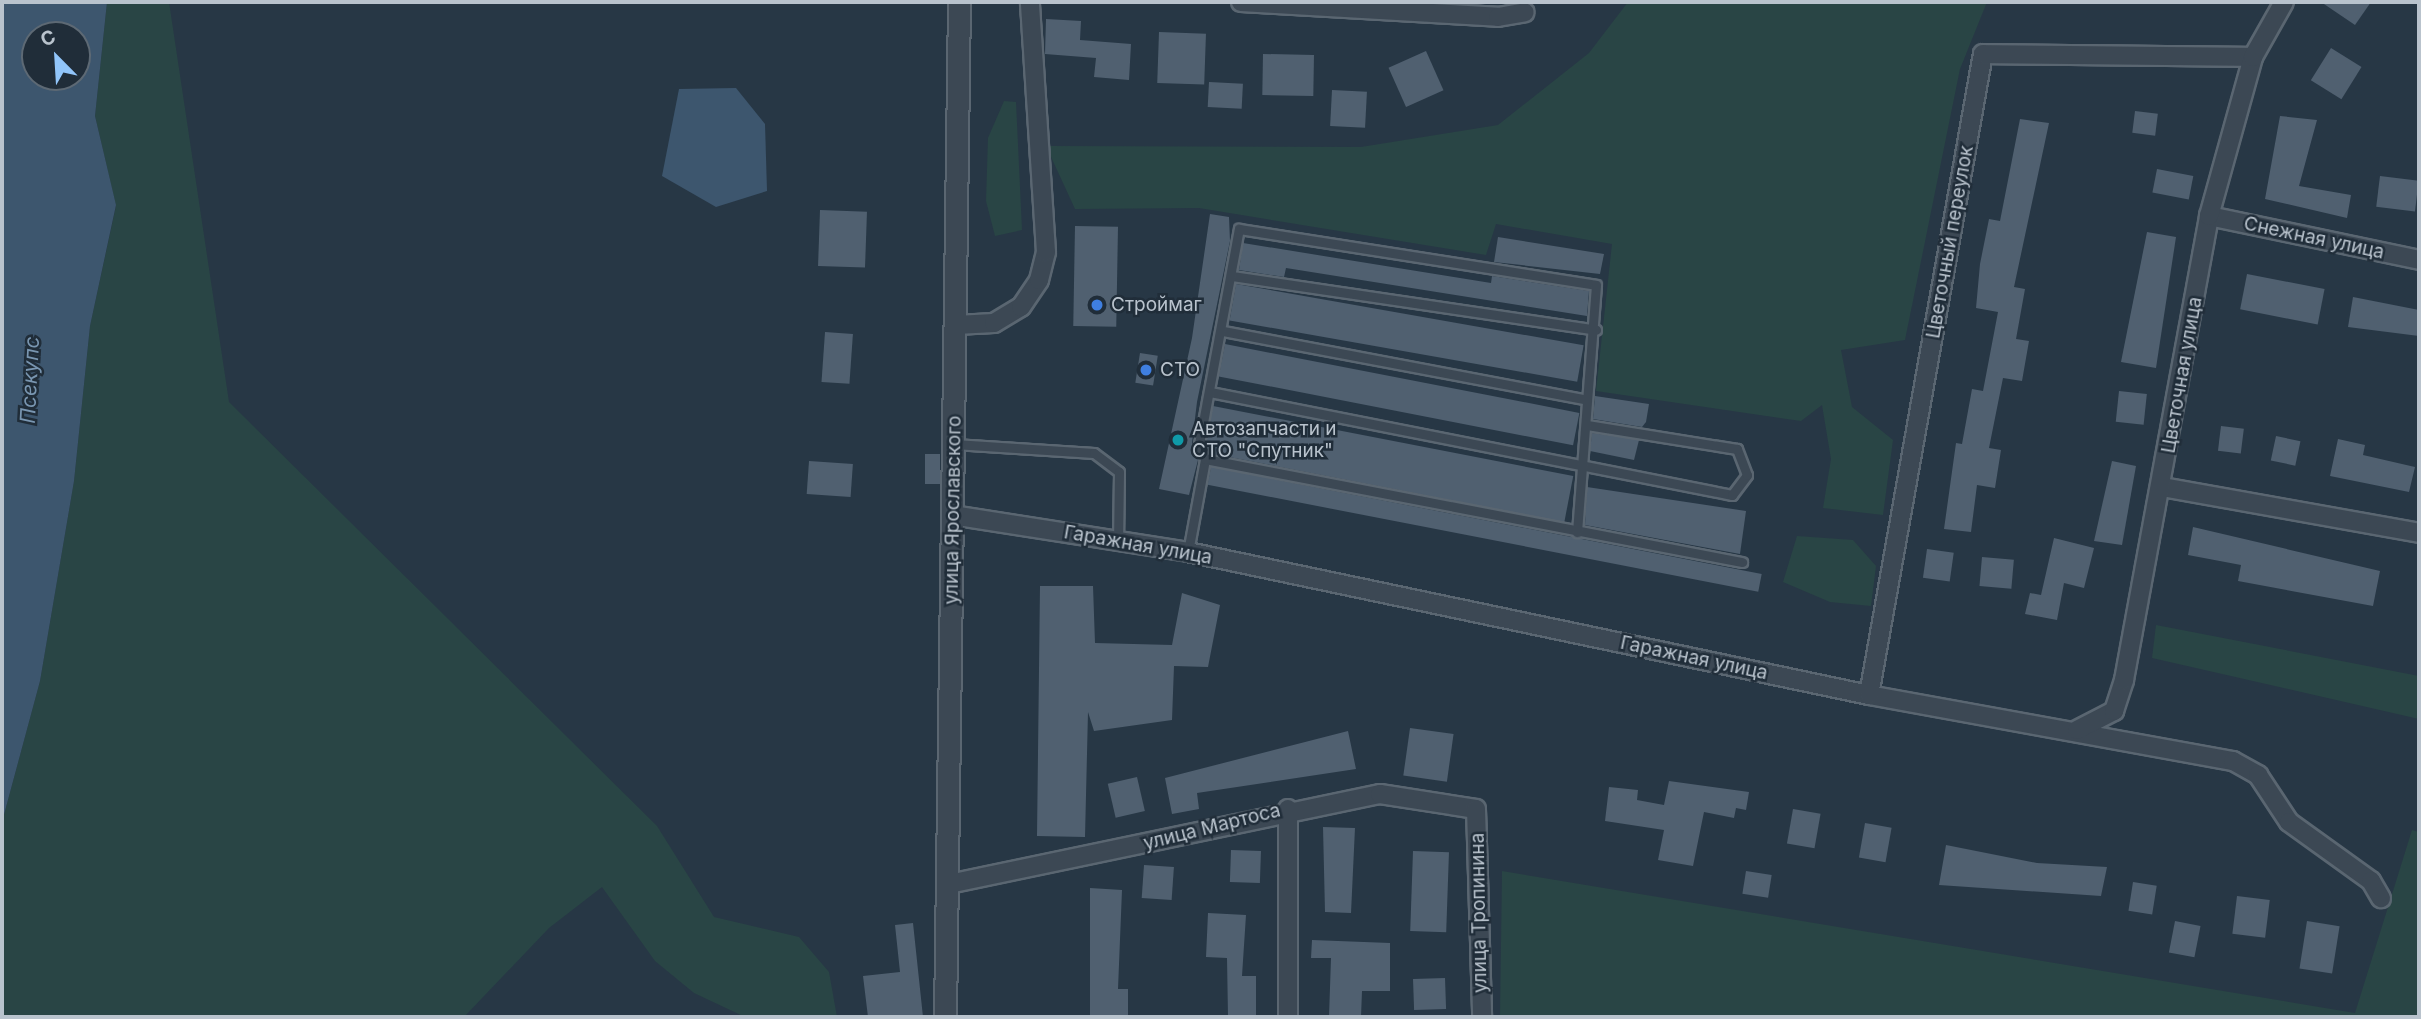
<!DOCTYPE html>
<html>
<head>
<meta charset="utf-8">
<style>
  body { margin:0 }
  #map { position:relative; width:2421px; height:1019px; overflow:hidden; background:#273745; font-family:Inter,sans-serif }
  div>[style] { position:absolute }
  .green>* { inset:0; background:#294545 }
  .water>* { inset:0; background:#3d566e }
  .building>* { inset:0; background:#506070; transform-origin:0 0 }
  .roads { filter:drop-shadow(2px 0 #5a6671) drop-shadow(-2px 0 #5a6671) drop-shadow(0 2px #5a6671) drop-shadow(0 -2px #5a6671) }
  .service>* { height:9px; margin:-4.5px; padding:0 4.5px; transform-origin:4.5px; border-radius:4.5px; background:#3c4854 }
  .minor>* { height:18px; margin:-9px; padding:0 9px; transform-origin:9px; border-radius:9px; background:#3c4854 }
  .tertiary>* { height:21px; margin:-10.5px; padding:0 10.5px; transform-origin:10.5px; border-radius:10.5px; background:#3c4854 }
  .dots>* { width:19px; height:19px; translate:-50% -50%; box-sizing:border-box; border:4px solid #202d39; border-radius:50% }
  span { translate:-50% -50%; white-space:nowrap; text-align:center; line-height:1.15; -webkit-text-stroke:5px #202d39; paint-order:stroke }
  .street-label { font-size:19px; color:#b9c3cd }
  .poi-label { font-size:19px; color:#b9c3cd }
  .left { translate:0 -50%; text-align:left }
  .water-label { font-size:21px; color:#7996b1; font-style:italic }
  .frame { position:absolute; inset:0; border:4px solid #b9c3cd; pointer-events:none }
  .north { position:absolute; left:21px; top:21px; width:70px; height:70px; box-sizing:border-box; background:#202d39; border:2px solid #5d6974; border-radius:50%; rotate:336deg; font-size:19px; font-weight:700; line-height:28px; text-align:center; color:#b9c3cd }
  .north::after { content:''; display:block; margin:auto; width:24px; height:32px; background:#91c5fa; clip-path:polygon(50% 0,100% 100%,50% 72%,0 100%) }
</style>
</head>
<body>
<div id="map">
  <div class="green">
    <i style="clip-path:polygon(107px 2px,169px 2px,229px 402px,657px 826px,714px 917px,799px 937px,829px 972px,837px 1017px,745px 1017px,694px 993px,655px 961px,602px 887px,549px 928px,464px 1017px,2px 1017px,2px 822px,40px 681px,74px 481px,90px 326px,116px 206px,95px 116px)"></i>
    <i style="clip-path:polygon(1628px 2px,1987px 2px,1960px 69px,1905px 340px,1841px 350px,1852px 407px,1893px 440px,1883px 515px,1823px 508px,1831px 459px,1822px 405px,1801px 421px,1596px 391px,1612px 244px,1496px 224px,1486px 255px,1199px 208px,1075px 209px,1046px 146px,1361px 147px,1498px 125px,1589px 53px)"></i>
    <i style="clip-path:polygon(1004px 101px,1016px 102px,1022px 230px,995px 236px,986px 201px,988px 138px)"></i>
    <i style="clip-path:polygon(1797px 536px,1853px 540px,1876px 566px,1871px 606px,1830px 602px,1783px 582px)"></i>
    <i style="clip-path:polygon(2156px 625px,2419px 676px,2419px 719px,2152px 658px)"></i>
    <i style="clip-path:polygon(2412px 830px,2419px 832px,2419px 1017px,1500px 1017px,1502px 871px,2355px 1013px)"></i>
  </div>
  <div class="water">
    <i style="clip-path:polygon(evenodd,2px 2px,107px 2px,95px 116px,116px 205px,90px 326px,74px 481px,40px 681px,2px 822px,2px 2px,35px 35px,77px 35px,77px 77px,35px 77px,35px 35px)"></i>
    <i style="clip-path:polygon(736px 88px,765px 124px,767px 191px,716px 207px,662px 176px,679px 89px)"></i>
  </div>
  <div class="building">
    <i style="clip-path:polygon(2321px 2px,2371px 2px,2355px 25px)"></i>
    <i style="clip-path:polygon(1046px 19px,1081px 21px,1080px 40px,1131px 44px,1129px 80px,1094px 77px,1096px 58px,1045px 54px)"></i>
    <i style="left:1159px;top:32px;width:47px;height:51px;rotate:2deg"></i>
    <i style="left:2331px;top:48px;width:36px;height:38px;rotate:32deg"></i>
    <i style="left:1426px;top:51px;width:43px;height:41px;rotate:66deg"></i>
    <i style="left:1263px;top:54px;width:51px;height:41px;rotate:1deg"></i>
    <i style="left:1209px;top:82px;width:34px;height:25px;rotate:3deg"></i>
    <i style="left:1332px;top:90px;width:35px;height:36px;rotate:3deg"></i>
    <i style="left:2135px;top:111px;width:23px;height:22px;rotate:7deg"></i>
    <i style="clip-path:polygon(2280px 116px,2317px 120px,2299px 186px,2351px 195px,2347px 218px,2265px 199px)"></i>
    <i style="clip-path:polygon(2020px 119px,2049px 123px,2014px 287px,2025px 289px,2016px 339px,2029px 341px,2022px 381px,2003px 378px,1989px 448px,2001px 450px,1995px 488px,1977px 485px,1971px 532px,1944px 529px,1956px 443px,1962px 444px,1972px 389px,1983px 391px,1998px 312px,1976px 308px,1980px 264px,1989px 219px,2000px 221px)"></i>
    <i style="left:2157px;top:169px;width:37px;height:24px;rotate:11deg"></i>
    <i style="left:2380px;top:176px;width:39px;height:31px;rotate:7deg"></i>
    <i style="left:820px;top:210px;width:47px;height:56px;rotate:2deg"></i>
    <i style="clip-path:polygon(1210px 214px,1229px 217px,1230px 241px,1197px 402px,1192px 443px,1198px 460px,1189px 495px,1159px 489px,1192px 338px)"></i>
    <i style="left:1075px;top:226px;width:43px;height:100px;rotate:1deg"></i>
    <i style="clip-path:polygon(2147px 232px,2176px 237px,2156px 368px,2121px 362px)"></i>
    <i style="clip-path:polygon(1498px 237px,1604px 254px,1600px 274px,1494px 262px)"></i>
    <i style="clip-path:polygon(1243px 243px,1491px 283px,1492px 276px,1589px 291px,1587px 316px,1286px 268px,1284px 277px,1239px 270px)"></i>
    <i style="left:2247px;top:274px;width:79px;height:36px;rotate:11deg"></i>
    <i style="left:1236px;top:284px;width:353px;height:37px;rotate:10deg"></i>
    <i style="clip-path:polygon(2353px 297px,2419px 310px,2419px 336px,2348px 327px)"></i>
    <i style="left:825px;top:332px;width:28px;height:50px;rotate:4deg"></i>
    <i style="left:1225px;top:344px;width:361px;height:33px;rotate:11deg"></i>
    <i style="left:1140px;top:353px;width:18px;height:30px;rotate:9deg"></i>
    <i style="left:2119px;top:391px;width:28px;height:31px;rotate:6deg"></i>
    <i style="clip-path:polygon(1595px 396px,1649px 404px,1646px 422px,1642px 427px,1593px 419px)"></i>
    <i style="left:1213px;top:406px;width:367px;height:47px;rotate:11deg"></i>
    <i style="left:2221px;top:426px;width:23px;height:25px;rotate:7deg"></i>
    <i style="clip-path:polygon(1592px 433px,1639px 440px,1634px 460px,1590px 451px)"></i>
    <i style="left:2276px;top:436px;width:25px;height:25px;rotate:12deg"></i>
    <i style="clip-path:polygon(2338px 439px,2365px 445px,2363px 455px,2415px 467px,2409px 492px,2330px 476px)"></i>
    <i style="left:925px;top:454px;width:15px;height:30px"></i>
    <i style="left:809px;top:461px;width:44px;height:33px;rotate:4deg"></i>
    <i style="clip-path:polygon(2112px 461px,2136px 466px,2122px 545px,2094px 541px)"></i>
    <i style="left:1211px;top:467px;width:561px;height:18px;rotate:11deg"></i>
    <i style="clip-path:polygon(1587px 487px,1746px 511px,1740px 554px,1585px 525px)"></i>
    <i style="clip-path:polygon(2193px 527px,2380px 571px,2373px 606px,2238px 581px,2241px 565px,2188px 555px)"></i>
    <i style="clip-path:polygon(2054px 538px,2094px 548px,2084px 588px,2064px 583px,2057px 620px,2025px 614px,2030px 593px,2041px 595px)"></i>
    <i style="left:1927px;top:549px;width:27px;height:29px;rotate:8deg"></i>
    <i style="left:1982px;top:557px;width:32px;height:29px;rotate:5deg"></i>
    <i style="clip-path:polygon(1040px 586px,1093px 586px,1095px 643px,1172px 645px,1182px 593px,1220px 605px,1208px 667px,1174px 666px,1172px 720px,1094px 731px,1088px 712px,1085px 837px,1037px 836px)"></i>
    <i style="left:1410px;top:728px;width:44px;height:48px;rotate:8deg"></i>
    <i style="clip-path:polygon(1348px 731px,1356px 769px,1197px 793px,1199px 809px,1172px 814px,1165px 778px)"></i>
    <i style="left:1137px;top:777px;width:35px;height:30px;rotate:77deg"></i>
    <i style="clip-path:polygon(1669px 781px,1749px 792px,1746px 810px,1736px 808px,1734px 818px,1704px 812px,1693px 866px,1658px 860px,1664px 830px,1605px 821px,1609px 787px,1638px 790px,1637px 800px,1664px 805px)"></i>
    <i style="left:1793px;top:809px;width:28px;height:35px;rotate:10deg"></i>
    <i style="left:1865px;top:823px;width:27px;height:35px;rotate:10deg"></i>
    <i style="clip-path:polygon(1323px 827px,1355px 828px,1351px 913px,1325px 912px)"></i>
    <i style="clip-path:polygon(1946px 845px,2037px 863px,2107px 867px,2101px 896px,1939px 885px)"></i>
    <i style="left:1231px;top:850px;width:30px;height:32px;rotate:2deg"></i>
    <i style="left:1413px;top:851px;width:36px;height:80px;rotate:2deg"></i>
    <i style="left:1144px;top:865px;width:30px;height:33px;rotate:4deg"></i>
    <i style="left:1746px;top:871px;width:26px;height:23px;rotate:9deg"></i>
    <i style="left:2133px;top:882px;width:24px;height:29px;rotate:9deg"></i>
    <i style="clip-path:polygon(1090px 888px,1122px 890px,1118px 989px,1128px 989px,1128px 1017px,1090px 1017px)"></i>
    <i style="left:2237px;top:896px;width:33px;height:38px;rotate:7deg"></i>
    <i style="clip-path:polygon(1208px 913px,1246px 915px,1242px 976px,1256px 976px,1256px 1017px,1228px 1017px,1227px 958px,1206px 957px)"></i>
    <i style="left:2175px;top:921px;width:26px;height:32px;rotate:11deg"></i>
    <i style="left:2307px;top:921px;width:33px;height:48px;rotate:9deg"></i>
    <i style="clip-path:polygon(913px 923px,923px 1017px,868px 1017px,863px 976px,900px 972px,895px 925px)"></i>
    <i style="clip-path:polygon(1312px 940px,1390px 943px,1390px 991px,1362px 991px,1361px 1017px,1329px 1017px,1331px 958px,1311px 958px)"></i>
    <i style="left:1445px;top:978px;width:31px;height:32px;rotate:88deg"></i>
  </div>
  <div class="roads">
    <div class="service">
      <i style="left:1232px;top:276px;width:368px;rotate:8.4deg"></i>
      <i style="left:1223px;top:331px;width:370px;rotate:10.7deg"></i>
      <i style="left:1210px;top:392px;width:532px;rotate:11.16deg"></i>
      <i style="left:1732px;top:495px;width:25px;rotate:-53deg"></i>
      <i style="left:1747px;top:475px;width:28px;rotate:-111deg"></i>
      <i style="left:1737px;top:449px;width:152px;rotate:-170.9deg"></i>
      <i style="left:954px;top:444px;width:140px;rotate:3.7deg"></i>
      <i style="left:1094px;top:453px;width:31px;rotate:37deg"></i>
      <i style="left:1119px;top:472px;width:68px;rotate:90.8deg"></i>
      <i style="left:1205px;top:459px;width:547px;rotate:10.86deg"></i>
      <i style="left:1188px;top:552px;width:95px;rotate:-79.6deg"></i>
      <i style="left:1205px;top:459px;width:16px;rotate:-112deg"></i>
      <i style="left:1199px;top:444px;width:219px;rotate:-79.5deg"></i>
      <i style="left:1239px;top:229px;width:361px;rotate:8.9deg"></i>
      <i style="left:1596px;top:285px;width:248px;rotate:94.4deg"></i>
    </div>
    <div class="minor">
      <i style="left:1241px;top:2px;width:257px;rotate:3.3deg"></i>
      <i style="left:1498px;top:17px;width:27px;rotate:-10deg"></i>
      <i style="left:2209px;top:216px;width:215px;rotate:11.8deg"></i>
      <i style="left:956px;top:325px;width:38px;rotate:-3deg"></i>
      <i style="left:994px;top:323px;width:31px;rotate:-31deg"></i>
      <i style="left:1021px;top:307px;width:32px;rotate:-56deg"></i>
      <i style="left:1039px;top:280px;width:29px;rotate:-76deg"></i>
      <i style="left:1046px;top:252px;width:251px;rotate:-93.7deg"></i>
      <i style="left:2162px;top:487px;width:261px;rotate:10.1deg"></i>
      <i style="left:952px;top:515px;width:239px;rotate:8.9deg"></i>
      <i style="left:1188px;top:552px;width:696px;rotate:11.86deg"></i>
      <i style="left:1869px;top:695px;width:370px;rotate:10.3deg"></i>
      <i style="left:2233px;top:761px;width:29px;rotate:29deg"></i>
      <i style="left:2258px;top:775px;width:56px;rotate:56.6deg"></i>
      <i style="left:2289px;top:822px;width:101px;rotate:35.7deg"></i>
      <i style="left:2371px;top:881px;width:20px;rotate:60deg"></i>
      <i style="left:1869px;top:695px;width:651px;rotate:-79.92deg"></i>
      <i style="left:1983px;top:54px;width:270px;rotate:0.6deg"></i>
      <i style="left:2077px;top:730px;width:42px;rotate:-27.2deg"></i>
      <i style="left:2114px;top:711px;width:33px;rotate:-72deg"></i>
      <i style="left:2124px;top:680px;width:472px;rotate:-79.6deg"></i>
      <i style="left:2209px;top:216px;width:165px;rotate:-74.5deg"></i>
      <i style="left:2253px;top:57px;width:63px;rotate:-60.6deg"></i>
      <i style="left:949px;top:884px;width:440px;rotate:-11.8deg"></i>
      <i style="left:1380px;top:794px;width:97px;rotate:8.9deg"></i>
      <i style="left:1476px;top:809px;width:208px;rotate:88.3deg"></i>
      <i style="left:1288px;top:1017px;width:208px;rotate:-90deg"></i>
    </div>
    <div class="tertiary">
      <i style="left:945px;top:1017px;width:1015px;rotate:-89.21deg"></i>
    </div>
  </div>
  <div class="dots">
    <i style="left:1097px;top:305px;background:#3f7fe0"></i>
    <i style="left:1146px;top:370px;background:#3f7fe0"></i>
    <i style="left:1178px;top:440px;background:#0f9aa8"></i>
  </div>
  <div class="street-label">
    <span style="left:2314px;top:238px;rotate:12deg">Снежная улица</span>
    <span style="left:1950px;top:242px;rotate:-80deg">Цветочный переулок</span>
    <span style="left:2182px;top:375px;rotate:-80deg">Цветочная улица</span>
    <span style="left:953px;top:510px;rotate:-89deg">улица Ярославского</span>
    <span style="left:1138px;top:545px;rotate:10deg">Гаражная улица</span>
    <span style="left:1694px;top:658px;rotate:12deg">Гаражная улица</span>
    <span style="left:1212px;top:827px;rotate:-14deg">улица Мартоса</span>
    <span style="left:1479px;top:913px;rotate:-91deg">улица Тропинина</span>
  </div>
  <div class="poi-label">
    <span class="left" style="left:1111px;top:305px">Строймаг</span>
    <span class="left" style="left:1160px;top:370px">СТО</span>
    <span class="left" style="left:1192px;top:440px">Автозапчасти и<br>СТО "Спутник"</span>
  </div>
  <div class="water-label">
    <span style="left:30px;top:380px;rotate:-87deg">Псекупс</span>
  </div>
  <div class="frame"></div>
  <div class="north">С</div>
</div>
</body>
</html>
